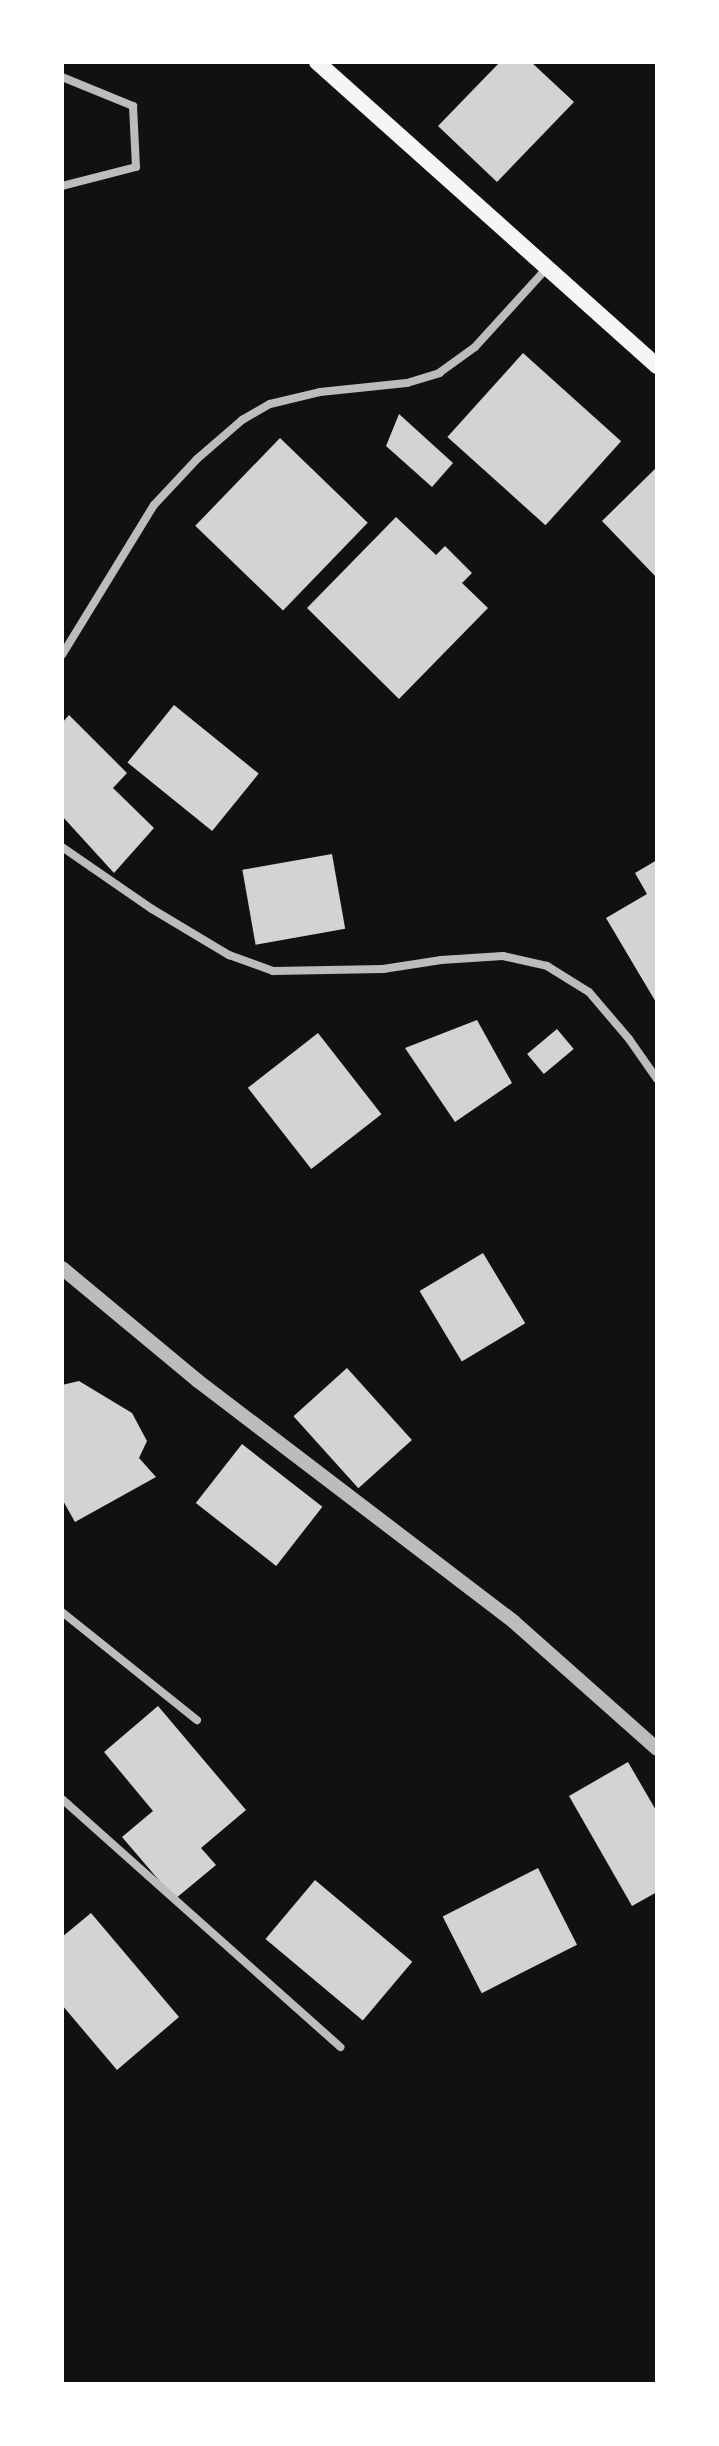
<!DOCTYPE html>
<html>
<head>
<meta charset="utf-8">
<style>
  body { margin:0 }
  #map { position:relative; width:719px; height:2446px; overflow:hidden; background:#111; font-family:"Work Sans",sans-serif }
  div>[style] { position:absolute }
  .building>* { inset:0; background:#d3d3d3; transform-origin:0 0 }
  .minor>* { height:8px; margin:-4px; padding:0 4px; transform-origin:4px; border-radius:4px; background:#bcbcbc }
  .tertiary>* { height:14px; margin:-7px; padding:0 7px; transform-origin:7px; border-radius:7px; background:#bcbcbc }
  .secondary>* { height:16px; margin:-8px; padding:0 8px; transform-origin:8px; border-radius:8px; background:#f5f5f5 }
  span { translate:-50% -50%; white-space:nowrap; text-align:center; line-height:1.15; -webkit-text-stroke:8px #fff; paint-order:stroke }
  .frame { position:absolute; inset:0; border:64px solid #fff; pointer-events:none }
</style>
</head>
<body>
<div id="map">
  <div class="building">
    <i style="clip-path:polygon(500px 62px,531px 62px,574px 102px,497px 182px,438px 126px)"></i>
    <i style="left:523px;top:353px;width:132px;height:113px;rotate:42deg"></i>
    <i style="clip-path:polygon(399px 414px,453px 463px,432px 487px,386px 446px)"></i>
    <i style="left:280px;top:438px;width:122px;height:122px;rotate:44deg"></i>
    <i style="clip-path:polygon(657px 467px,657px 578px,602px 521px)"></i>
    <i style="clip-path:polygon(396px 517px,436px 555px,445px 546px,472px 573px,462px 583px,488px 608px,399px 699px,307px 608px)"></i>
    <i style="left:174px;top:705px;width:109px;height:74px;rotate:39deg"></i>
    <i style="clip-path:polygon(69px 715px,127px 773px,113px 788px,154px 828px,114px 873px,62px 816px,62px 723px)"></i>
    <i style="left:332px;top:854px;width:76px;height:91px;rotate:80deg"></i>
    <i style="clip-path:polygon(657px 860px,657px 1004px,606px 918px,647px 894px,635px 873px)"></i>
    <i style="clip-path:polygon(477px 1020px,512px 1083px,455px 1122px,405px 1048px)"></i>
    <i style="left:557px;top:1029px;width:26px;height:39px;rotate:50deg"></i>
    <i style="left:318px;top:1033px;width:103px;height:89px;rotate:52deg"></i>
    <i style="left:483px;top:1253px;width:82px;height:74px;rotate:59deg"></i>
    <i style="left:347px;top:1368px;width:97px;height:72px;rotate:48deg"></i>
    <i style="clip-path:polygon(79px 1381px,132px 1413px,147px 1441px,139px 1458px,156px 1477px,75px 1522px,62px 1499px,62px 1385px)"></i>
    <i style="left:242px;top:1444px;width:102px;height:75px;rotate:38deg"></i>
    <i style="clip-path:polygon(158px 1706px,246px 1810px,201px 1848px,216px 1865px,175px 1899px,122px 1837px,153px 1811px,104px 1752px)"></i>
    <i style="clip-path:polygon(628px 1762px,657px 1812px,657px 1892px,632px 1906px,569px 1796px)"></i>
    <i style="left:538px;top:1868px;width:86px;height:107px;rotate:63deg"></i>
    <i style="left:315px;top:1880px;width:127px;height:77px;rotate:40deg"></i>
    <i style="clip-path:polygon(91px 1913px,179px 2017px,117px 2070px,62px 2005px,62px 1937px)"></i>
  </div>
  <div class="minor">
    <i style="left:62px;top:77px;width:77px;rotate:22.2deg"></i>
    <i style="left:133px;top:106px;width:61px;rotate:87.2deg"></i>
    <i style="left:136px;top:167px;width:76px;rotate:165.6deg"></i>
    <i style="left:62px;top:655px;width:176px;rotate:-58.5deg"></i>
    <i style="left:154px;top:505px;width:63px;rotate:-46.9deg"></i>
    <i style="left:197px;top:459px;width:60px;rotate:-40.9deg"></i>
    <i style="left:242px;top:420px;width:32px;rotate:-30deg"></i>
    <i style="left:270px;top:404px;width:51px;rotate:-13.5deg"></i>
    <i style="left:320px;top:392px;width:87px;rotate:-5.9deg"></i>
    <i style="left:407px;top:383px;width:34px;rotate:-17deg"></i>
    <i style="left:439px;top:373px;width:44px;rotate:-35.8deg"></i>
    <i style="left:475px;top:347px;width:107px;rotate:-47.7deg"></i>
    <i style="left:62px;top:847px;width:109px;rotate:34.6deg"></i>
    <i style="left:152px;top:909px;width:90px;rotate:30.9deg"></i>
    <i style="left:229px;top:955px;width:47px;rotate:20deg"></i>
    <i style="left:273px;top:971px;width:110px;rotate:-1deg"></i>
    <i style="left:383px;top:969px;width:59px;rotate:-8.8deg"></i>
    <i style="left:441px;top:960px;width:62px;rotate:-3.7deg"></i>
    <i style="left:503px;top:956px;width:45px;rotate:12.8deg"></i>
    <i style="left:547px;top:966px;width:49px;rotate:31.8deg"></i>
    <i style="left:589px;top:992px;width:62px;rotate:49.6deg"></i>
    <i style="left:629px;top:1039px;width:49px;rotate:55deg"></i>
    <i style="left:62px;top:1612px;width:173px;rotate:38.7deg"></i>
    <i style="left:62px;top:1799px;width:373px;rotate:41.7deg"></i>
  </div>
  <div class="tertiary">
    <i style="left:62px;top:1268px;width:177px;rotate:39.7deg"></i>
    <i style="left:198px;top:1381px;width:397px;rotate:37.3deg"></i>
    <i style="left:514px;top:1622px;width:191px;rotate:41.6deg"></i>
  </div>
  <div class="secondary">
    <i style="left:317px;top:62px;width:456px;rotate:41.8deg"></i>
  </div>
  <div class="frame"></div>
</div>
</body>
</html>
